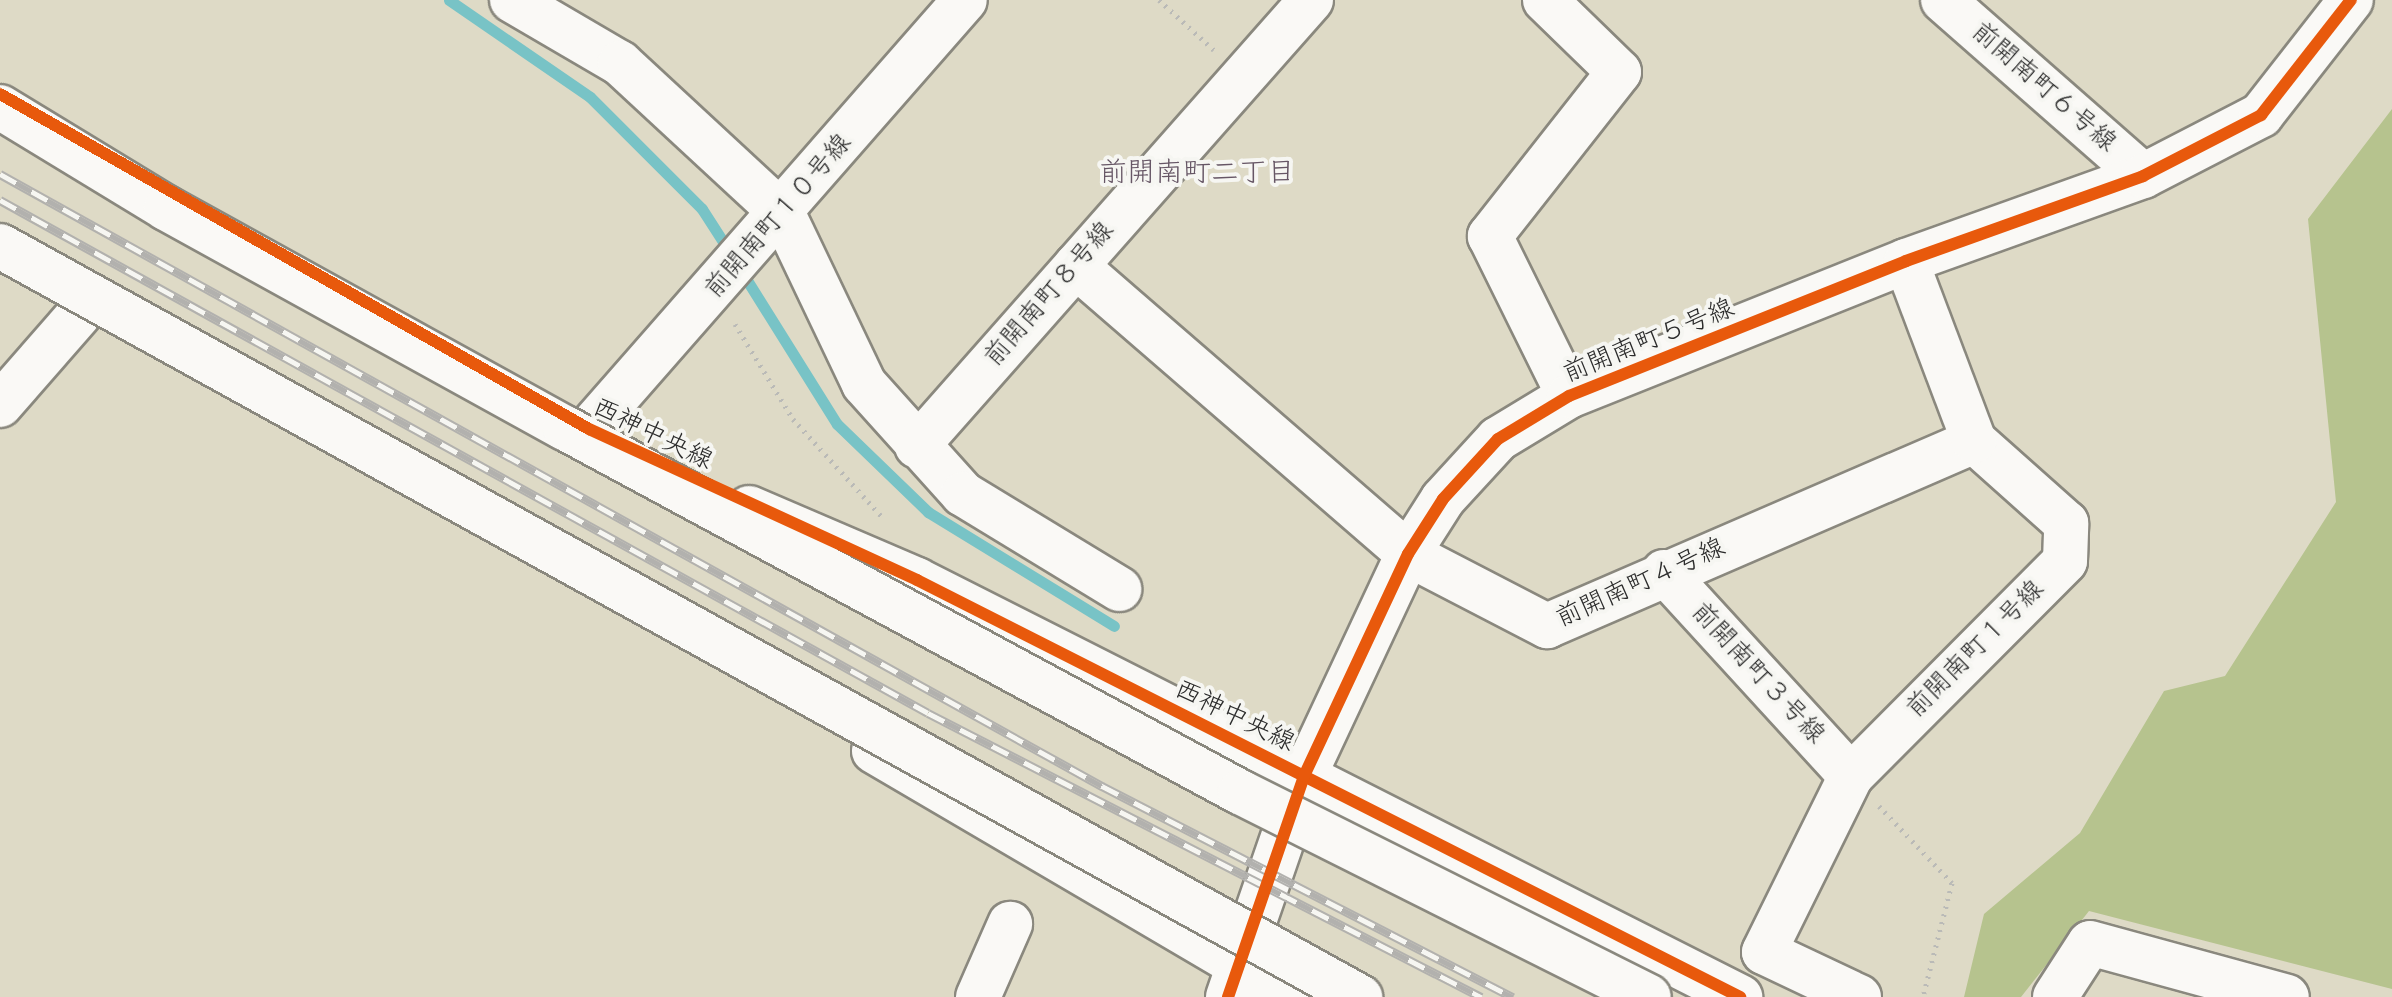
<!DOCTYPE html>
<html>
<head>
<meta charset="utf-8">
<style>
  body { margin:0 }
  #map { position:relative; width:2392px; height:997px; overflow:hidden; background:#dedac6; font-family:Mynerve,"Klee One",sans-serif }
  div>[style] { position:absolute }
  .forest>* { inset:0; background:#b6c38e }
  .stream>* { height:11px; margin:-5.5px; padding:0 5.5px; transform-origin:5.5px; border-radius:5.5px; background:#78c3c6 }
  .path>* { height:5px; margin-top:-2.5px; transform-origin:0; background:repeating-linear-gradient(90deg,#babab7 0 2px,transparent 0 8px) }
  .roads { filter:drop-shadow(2px 0 #8a887e) drop-shadow(-2px 0 #8a887e) drop-shadow(0 2px #8a887e) drop-shadow(0 -2px #8a887e) }
  .minor>* { height:44px; margin:-22px; padding:0 22px; transform-origin:22px; border-radius:22px; background:#faf9f6 }
  .rail>* { height:9px; margin-top:-4.5px; transform-origin:0; background:repeating-linear-gradient(90deg,#f6f6f2 0 18px,#b2b1ae 0 36px); box-sizing:border-box; border-block:2px solid #b2b1ae }
  .bridges { filter:drop-shadow(2px 0 #8a887e) drop-shadow(-2px 0 #8a887e) drop-shadow(0 2px #8a887e) drop-shadow(0 -2px #8a887e) }
  .minor-bridge>* { height:44px; margin:-22px; padding:0 22px; transform-origin:22px; border-radius:22px; background:#faf9f6 }
  .cycleway>* { height:12px; margin:-6px; padding:0 6px; transform-origin:6px; border-radius:6px; background:#e8590c }
  span { translate:-50% -50%; white-space:nowrap; text-align:center; line-height:1.15; -webkit-text-stroke:8px #f6f6f2; paint-order:stroke }
  .street-label { font-size:26px; color:#2b2b2b }
  .neighbourhood-label { font-size:28px; color:#665665 }
</style>
</head>
<body>
<div id="map">
  <div class="forest">
    <i style="clip-path:polygon(2392px 109px,2392px 989px,2089px 911px,2021px 997px,1964px 997px,1984px 914px,2080px 833px,2164px 691px,2225px 676px,2336px 502px,2308px 219px)"></i>
  </div>
  <div class="stream">
    <i style="left:449px;top:0;width:171px;rotate:34.5deg"></i>
    <i style="left:590px;top:97px;width:158px;rotate:45deg"></i>
    <i style="left:702px;top:209px;width:54px;rotate:57.2deg"></i>
    <i style="left:740px;top:269px;width:183px;rotate:58deg"></i>
    <i style="left:837px;top:424px;width:127px;rotate:44deg"></i>
    <i style="left:928px;top:512px;width:218px;rotate:31.5deg"></i>
  </div>
  <div class="path">
    <i style="left:1159px;top:0;width:74px;rotate:42.3deg"></i>
    <i style="left:735px;top:324px;width:111px;rotate:58.6deg"></i>
    <i style="left:793px;top:419px;width:135px;rotate:47.7deg"></i>
    <i style="left:1879px;top:806px;width:106px;rotate:46.5deg"></i>
    <i style="left:1952px;top:883px;width:118px;rotate:104.3deg"></i>
  </div>
  <div class="roads">
    <div class="minor">
      <i style="left:512px;top:0;width:125px;rotate:30.3deg"></i>
      <i style="left:620px;top:63px;width:222px;rotate:42.8deg"></i>
      <i style="left:783px;top:214px;width:188px;rotate:64.5deg"></i>
      <i style="left:864px;top:384px;width:148px;rotate:48deg"></i>
      <i style="left:963px;top:494px;width:183px;rotate:31.3deg"></i>
      <i style="left:1545px;top:0;width:103px;rotate:44.2deg"></i>
      <i style="left:1619px;top:72px;width:209px;rotate:128.2deg"></i>
      <i style="left:1490px;top:236px;width:178px;rotate:63.7deg"></i>
      <i style="left:1943px;top:0;width:266px;rotate:41.3deg"></i>
      <i style="left:1076px;top:266px;width:440px;rotate:40.9deg"></i>
      <i style="left:1408px;top:554px;width:157px;rotate:27.4deg"></i>
      <i style="left:1547px;top:626px;width:465px;rotate:-23.4deg"></i>
      <i style="left:0;top:405px;width:125px;rotate:-48.9deg"></i>
      <i style="left:589px;top:429px;width:570px;rotate:-48.77deg"></i>
      <i style="left:917px;top:446px;width:595px;rotate:-48.54deg"></i>
      <i style="left:749px;top:508px;width:183px;rotate:23.2deg"></i>
      <i style="left:917px;top:580px;width:923px;rotate:26.87deg"></i>
      <i style="left:1664px;top:572px;width:277px;rotate:47.5deg"></i>
      <i style="left:874px;top:751px;width:486px;rotate:30.4deg"></i>
      <i style="left:978px;top:997px;width:80px;rotate:-66.3deg"></i>
      <i style="left:1228px;top:997px;width:234px;rotate:-71deg"></i>
      <i style="left:1304px;top:776px;width:245px;rotate:-64.9deg"></i>
      <i style="left:1408px;top:554px;width:65px;rotate:-57.5deg"></i>
      <i style="left:1443px;top:499px;width:81px;rotate:-47.5deg"></i>
      <i style="left:1498px;top:439px;width:83px;rotate:-31.2deg"></i>
      <i style="left:1569px;top:396px;width:363px;rotate:-21.8deg"></i>
      <i style="left:1906px;top:261px;width:252px;rotate:-19.7deg"></i>
      <i style="left:2143px;top:176px;width:133px;rotate:-27.3deg"></i>
      <i style="left:2261px;top:115px;width:146px;rotate:-52deg"></i>
      <i style="left:1859px;top:997px;width:105px;rotate:-154.7deg"></i>
      <i style="left:1764px;top:952px;width:196px;rotate:-63.7deg"></i>
      <i style="left:1851px;top:776px;width:303px;rotate:-45.1deg"></i>
      <i style="left:2065px;top:561px;width:38px;rotate:-88deg"></i>
      <i style="left:2066px;top:523px;width:123px;rotate:-138.3deg"></i>
      <i style="left:1974px;top:441px;width:192px;rotate:-110.7deg"></i>
      <i style="left:2055px;top:997px;width:64px;rotate:-57.1deg"></i>
      <i style="left:2090px;top:943px;width:204px;rotate:15.3deg"></i>
    </div>
  </div>
  <div class="rail">
    <i style="left:0;top:174px;width:1261px;rotate:29.05deg"></i>
    <i style="left:1102px;top:786px;width:462px;rotate:27.2deg"></i>
    <i style="left:0;top:200px;width:1060px;rotate:28.93deg"></i>
    <i style="left:928px;top:713px;width:622px;rotate:27.18deg"></i>
  </div>
  <div class="bridges">
    <div class="minor-bridge">
      <i style="left:0;top:107px;width:194px;rotate:31.3deg"></i>
      <i style="left:166px;top:208px;width:456px;rotate:28.9deg"></i>
      <i style="left:565px;top:428px;width:767px;rotate:28.34deg"></i>
      <i style="left:1240px;top:792px;width:457px;rotate:26.6deg"></i>
      <i style="left:0;top:246px;width:1554px;rotate:28.91deg"></i>
    </div>
  </div>
  <div class="cycleway">
    <i style="left:0;top:94px;width:678px;rotate:29.63deg"></i>
    <i style="left:589px;top:429px;width:361px;rotate:24.7deg"></i>
    <i style="left:917px;top:580px;width:923px;rotate:26.87deg"></i>
    <i style="left:1228px;top:997px;width:234px;rotate:-71deg"></i>
    <i style="left:1304px;top:776px;width:245px;rotate:-64.9deg"></i>
    <i style="left:1408px;top:554px;width:65px;rotate:-57.5deg"></i>
    <i style="left:1443px;top:499px;width:81px;rotate:-47.5deg"></i>
    <i style="left:1498px;top:439px;width:83px;rotate:-31.2deg"></i>
    <i style="left:1569px;top:396px;width:363px;rotate:-21.8deg"></i>
    <i style="left:1906px;top:261px;width:252px;rotate:-19.7deg"></i>
    <i style="left:2143px;top:176px;width:133px;rotate:-27.3deg"></i>
    <i style="left:2261px;top:115px;width:146px;rotate:-52deg"></i>
  </div>
  <div class="street-label">
    <span style="left:2043px;top:88px;rotate:41deg">前開南町６号線</span>
    <span style="left:779px;top:217px;rotate:-49deg">前開南町１０号線</span>
    <span style="left:1050px;top:295px;rotate:-49deg">前開南町８号線</span>
    <span style="left:1649px;top:342px;rotate:-22deg">前開南町５号線</span>
    <span style="left:652px;top:435px;rotate:26deg">西神中央線</span>
    <span style="left:1641px;top:584px;rotate:-24deg">前開南町４号線</span>
    <span style="left:1976px;top:650px;rotate:-45deg">前開南町１号線</span>
    <span style="left:1757px;top:674px;rotate:47deg">前開南町３号線</span>
    <span style="left:1234px;top:717px;rotate:26deg">西神中央線</span>
  </div>
  <div class="neighbourhood-label">
    <span style="left:1197px;top:174px">前開南町二丁目</span>
  </div>
</div>
</body>
</html>
